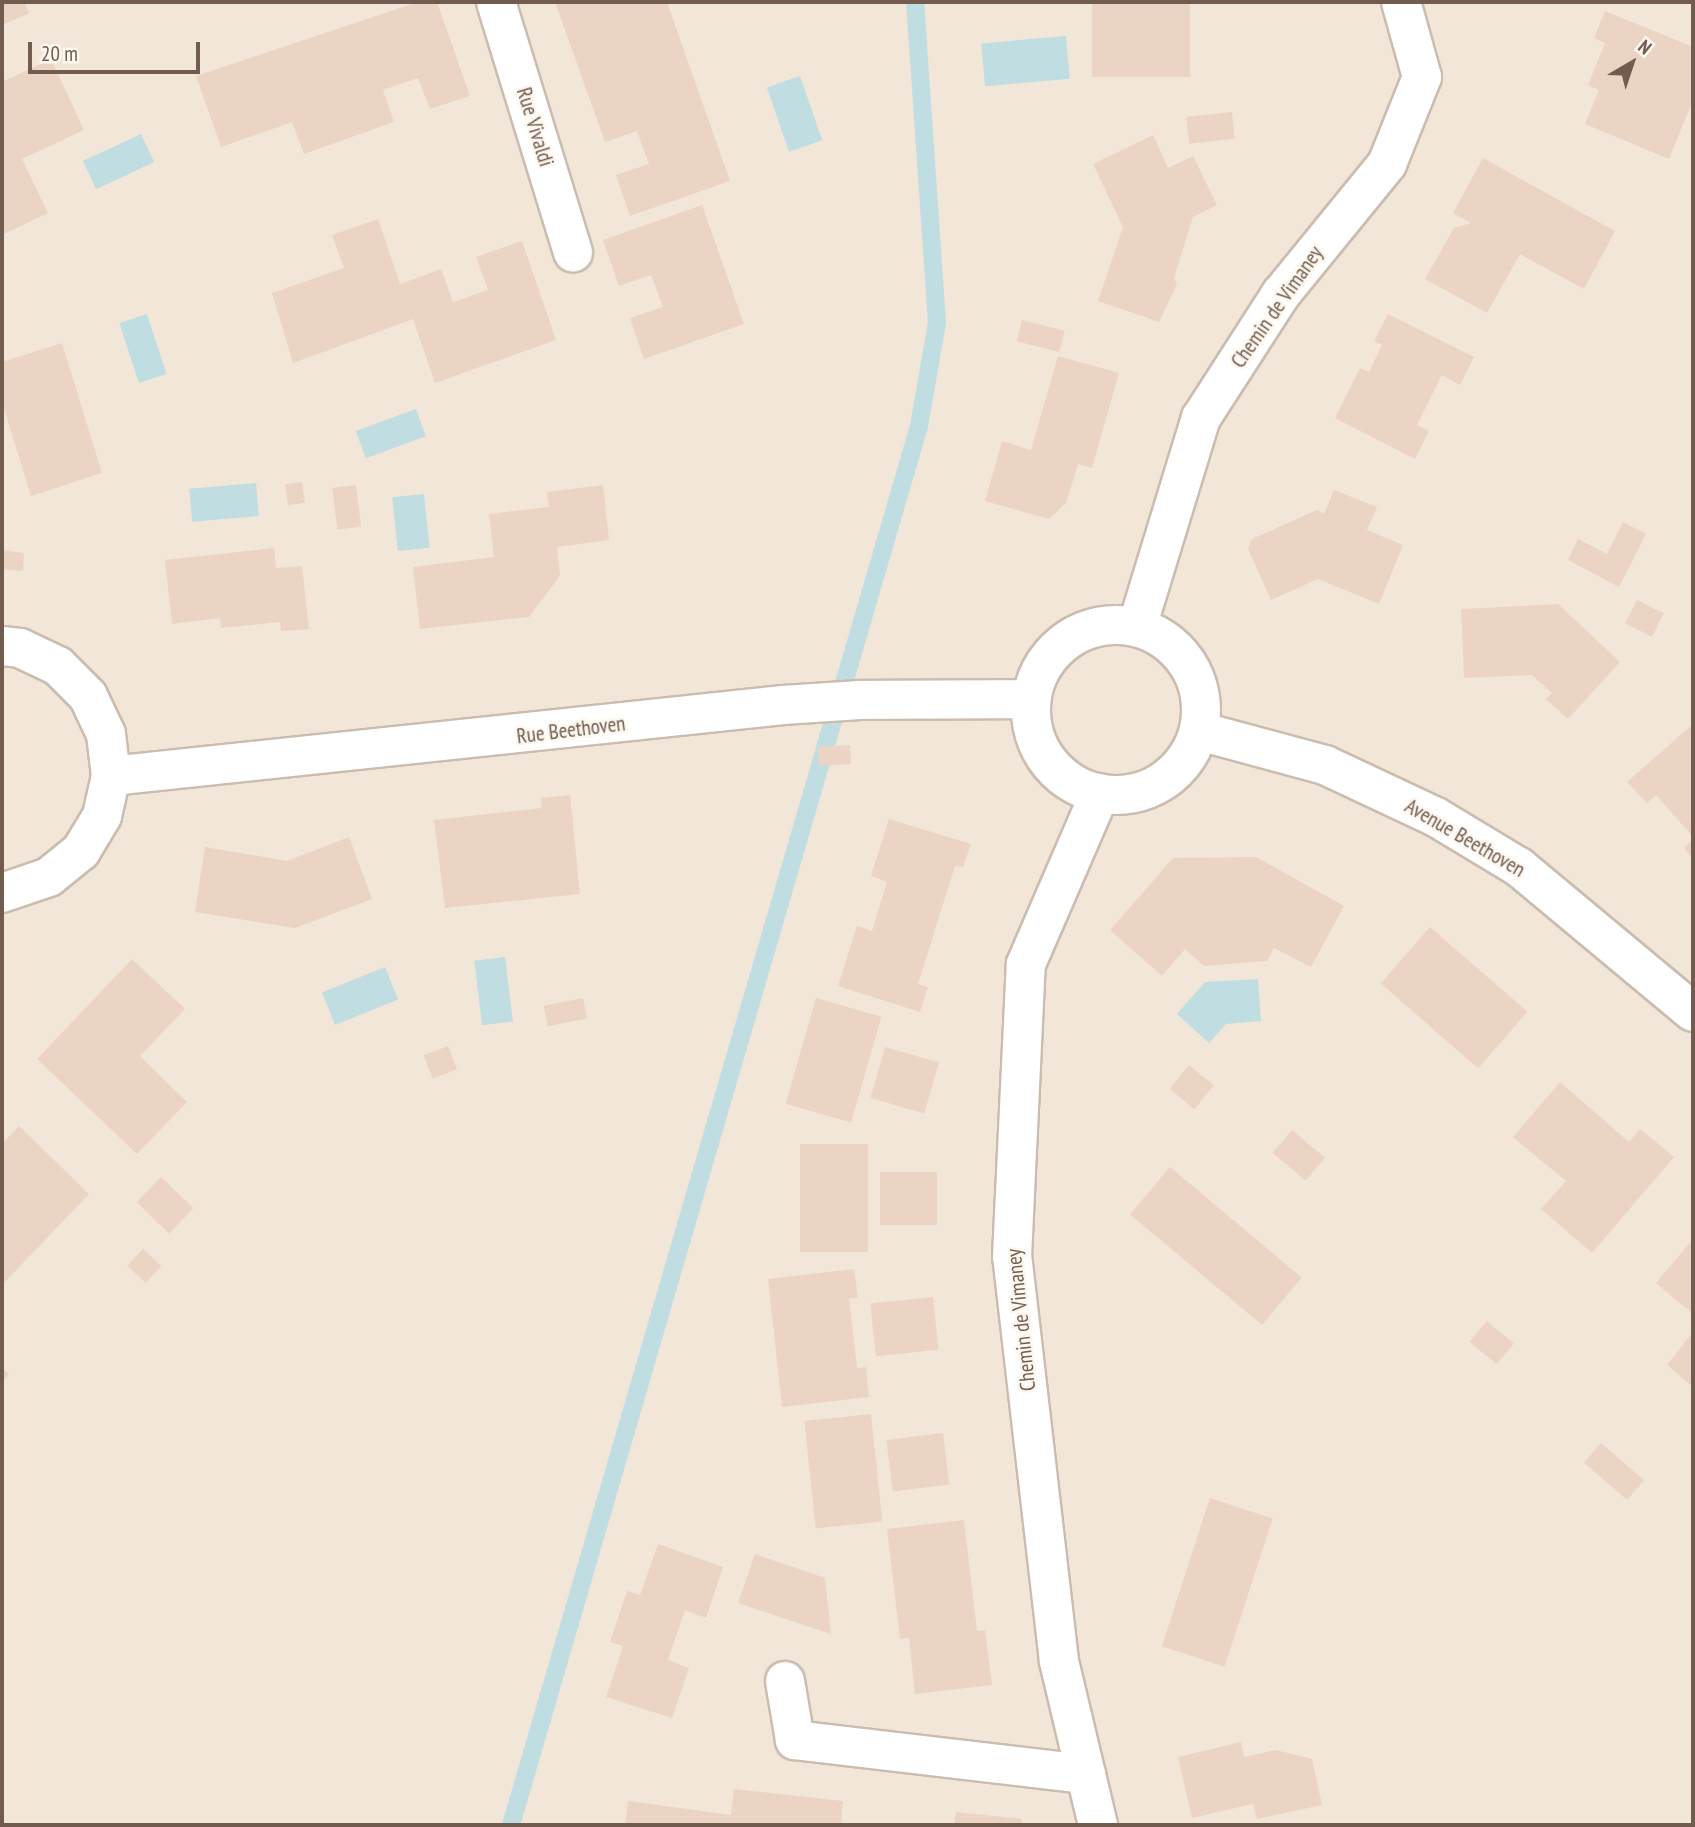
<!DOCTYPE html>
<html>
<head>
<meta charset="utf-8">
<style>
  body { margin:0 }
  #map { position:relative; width:1695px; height:1827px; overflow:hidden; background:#faf4e9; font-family:"PT Sans Narrow",sans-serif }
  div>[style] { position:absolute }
  .residential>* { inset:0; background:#f1e6d8; transform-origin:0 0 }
  .water>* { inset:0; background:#c0dde2; transform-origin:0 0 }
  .stream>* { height:18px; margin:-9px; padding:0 9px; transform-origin:9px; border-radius:9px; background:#c0dde2 }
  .building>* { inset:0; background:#ecd4c4; transform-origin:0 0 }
  .roads { filter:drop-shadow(2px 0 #cbbcb0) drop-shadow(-2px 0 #cbbcb0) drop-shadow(0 2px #cbbcb0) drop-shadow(0 -2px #cbbcb0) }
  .street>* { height:38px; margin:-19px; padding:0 19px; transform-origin:19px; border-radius:19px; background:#fff }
  .street>.ring { margin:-19px; padding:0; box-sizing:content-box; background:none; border:38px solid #fff; border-radius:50% }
  span { translate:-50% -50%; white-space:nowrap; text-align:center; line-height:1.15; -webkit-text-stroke:5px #fdf8ef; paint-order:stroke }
  .street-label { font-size:21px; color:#725c50 }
  .frame { position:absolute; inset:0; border:4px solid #725c50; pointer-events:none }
  .north { position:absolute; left:1597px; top:28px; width:70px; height:70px; -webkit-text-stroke:5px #fdf8ef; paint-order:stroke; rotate:39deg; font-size:19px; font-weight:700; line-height:28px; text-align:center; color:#725c50 }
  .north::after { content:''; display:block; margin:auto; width:24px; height:32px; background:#725c50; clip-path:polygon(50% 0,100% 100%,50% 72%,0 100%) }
  .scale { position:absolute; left:28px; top:42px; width:172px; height:32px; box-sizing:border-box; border:4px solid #725c50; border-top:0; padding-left:9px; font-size:21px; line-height:24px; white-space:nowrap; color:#725c50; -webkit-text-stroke:5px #fdf8ef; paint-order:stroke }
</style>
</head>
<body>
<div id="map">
  <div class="residential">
    <i style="left:2px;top:2px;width:1691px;height:1823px"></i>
  </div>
  <div class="water">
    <i style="left:1066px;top:36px;width:43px;height:85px;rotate:85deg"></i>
    <i style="left:800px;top:76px;width:68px;height:35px;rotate:71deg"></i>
    <i style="left:141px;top:134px;width:31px;height:64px;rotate:65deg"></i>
    <i style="left:147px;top:314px;width:63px;height:29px;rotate:72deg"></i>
    <i style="left:416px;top:409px;width:29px;height:64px;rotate:70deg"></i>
    <i style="left:256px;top:483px;width:33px;height:67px;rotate:85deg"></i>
    <i style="left:424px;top:494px;width:54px;height:32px;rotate:84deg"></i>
    <i style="left:505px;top:957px;width:65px;height:31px;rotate:83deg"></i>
    <i style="left:385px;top:967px;width:35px;height:68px;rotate:68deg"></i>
    <i style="clip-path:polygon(1258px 979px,1261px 1021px,1226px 1024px,1209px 1043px,1177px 1014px,1205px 982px)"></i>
  </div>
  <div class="stream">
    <i style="left:511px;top:1825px;width:1457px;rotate:-73.74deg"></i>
    <i style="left:919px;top:426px;width:105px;rotate:-80.1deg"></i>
    <i style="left:937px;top:323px;width:322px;rotate:-93.9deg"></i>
  </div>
  <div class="building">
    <i style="clip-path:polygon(2px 2px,24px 2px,29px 13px,2px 25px)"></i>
    <i style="clip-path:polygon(418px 2px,437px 2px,470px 96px,430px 109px,418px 78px,383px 90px,394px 122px,304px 154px,292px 122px,221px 147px,196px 76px)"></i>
    <i style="clip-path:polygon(555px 2px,667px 2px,730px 181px,630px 216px,616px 175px,649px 164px,637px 131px,605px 142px)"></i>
    <i style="left:1092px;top:2px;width:98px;height:75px"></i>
    <i style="clip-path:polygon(1605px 11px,1693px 47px,1693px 100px,1669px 159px,1585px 124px,1599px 90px,1588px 85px,1605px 43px,1594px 38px)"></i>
    <i style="clip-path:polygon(51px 59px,84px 130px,22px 159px,48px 213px,2px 235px,2px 82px)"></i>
    <i style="left:1232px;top:112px;width:27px;height:46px;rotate:84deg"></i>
    <i style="clip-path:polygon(1153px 135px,1168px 168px,1193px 156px,1217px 205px,1193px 217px,1174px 278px,1177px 284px,1159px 322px,1098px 301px,1123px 227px,1093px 164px)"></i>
    <i style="clip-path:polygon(1483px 158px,1615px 231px,1584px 289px,1520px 254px,1487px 313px,1425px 279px,1454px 228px,1471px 223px,1453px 213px)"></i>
    <i style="clip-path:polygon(702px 205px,744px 324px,644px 359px,630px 318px,663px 307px,651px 275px,619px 286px,603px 240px)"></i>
    <i style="clip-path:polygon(378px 219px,400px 284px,441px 269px,453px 302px,488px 290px,476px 257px,522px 241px,556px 340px,435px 383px,413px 319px,293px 363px,272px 293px,344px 268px,332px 235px)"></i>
    <i style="clip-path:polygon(1388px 314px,1474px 357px,1460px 385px,1442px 375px,1417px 425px,1429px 431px,1415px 459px,1335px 418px,1360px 368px,1369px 372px,1382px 345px,1374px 341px)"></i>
    <i style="left:1022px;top:320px;width:44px;height:22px;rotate:14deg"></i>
    <i style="clip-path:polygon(62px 343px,102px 473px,31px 496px,2px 402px,2px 362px)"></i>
    <i style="clip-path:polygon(1058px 356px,1119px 373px,1092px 468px,1078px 464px,1066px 503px,1049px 519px,985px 501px,1002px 441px,1031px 450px)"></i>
    <i style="left:302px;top:482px;width:21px;height:17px;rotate:82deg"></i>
    <i style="left:356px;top:485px;width:42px;height:24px;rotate:83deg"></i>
    <i style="clip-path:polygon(603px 485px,609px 540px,557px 547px,560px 576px,529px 617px,420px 629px,413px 567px,494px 557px,489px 514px,549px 507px,547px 492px)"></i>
    <i style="clip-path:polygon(1334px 490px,1377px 507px,1367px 530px,1403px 545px,1379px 604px,1318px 579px,1271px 600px,1248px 549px,1252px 539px,1317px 510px,1324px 514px)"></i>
    <i style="clip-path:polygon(1623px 522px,1646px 534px,1619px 587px,1568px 560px,1578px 539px,1607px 554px)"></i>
    <i style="clip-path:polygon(274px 548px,276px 568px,302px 566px,309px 629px,281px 631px,280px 622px,221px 628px,220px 618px,172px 624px,165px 560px)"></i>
    <i style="clip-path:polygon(2px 550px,24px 553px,23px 571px,2px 569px)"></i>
    <i style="left:1637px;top:600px;width:30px;height:26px;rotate:27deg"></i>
    <i style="clip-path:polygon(1558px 604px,1620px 662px,1568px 719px,1546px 699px,1552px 693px,1532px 675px,1464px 678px,1461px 609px)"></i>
    <i style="clip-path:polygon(1693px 724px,1693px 837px,1656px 795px,1647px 803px,1627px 782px)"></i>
    <i style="left:850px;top:745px;width:19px;height:32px;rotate:87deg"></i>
    <i style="clip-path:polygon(570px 795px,580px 894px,445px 908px,434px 820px,542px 808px,541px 798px)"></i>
    <i style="clip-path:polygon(889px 819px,971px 844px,963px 867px,955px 866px,918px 984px,928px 987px,920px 1012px,838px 986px,857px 926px,872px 931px,887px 882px,871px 876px)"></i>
    <i style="clip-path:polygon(349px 837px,372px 899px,295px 928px,195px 912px,205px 847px,287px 861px)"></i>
    <i style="clip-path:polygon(1693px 839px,1693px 859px,1684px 848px)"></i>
    <i style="clip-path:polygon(1256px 857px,1344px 906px,1311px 967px,1274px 948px,1267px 961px,1204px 966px,1185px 949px,1162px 976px,1110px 930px,1173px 858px)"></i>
    <i style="left:1430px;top:927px;width:129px;height:75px;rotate:41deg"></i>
    <i style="clip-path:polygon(132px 959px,185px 1009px,140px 1056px,187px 1102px,137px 1154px,37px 1059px)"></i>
    <i style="left:583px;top:998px;width:21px;height:40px;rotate:79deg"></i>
    <i style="left:816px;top:998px;width:68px;height:110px;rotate:16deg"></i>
    <i style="left:448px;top:1046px;width:25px;height:26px;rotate:69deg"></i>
    <i style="left:885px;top:1047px;width:56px;height:53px;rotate:16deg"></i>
    <i style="left:1189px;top:1065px;width:32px;height:31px;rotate:39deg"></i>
    <i style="clip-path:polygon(1560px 1082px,1629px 1142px,1640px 1129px,1674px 1157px,1592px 1253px,1541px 1209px,1566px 1181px,1513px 1137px)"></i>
    <i style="clip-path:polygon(19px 1126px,89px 1194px,2px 1285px,2px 1144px)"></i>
    <i style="left:1292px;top:1130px;width:43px;height:30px;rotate:40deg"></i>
    <i style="left:800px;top:1144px;width:68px;height:108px"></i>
    <i style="left:1170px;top:1167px;width:172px;height:62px;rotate:40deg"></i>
    <i style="left:880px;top:1172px;width:57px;height:53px"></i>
    <i style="left:161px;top:1177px;width:45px;height:35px;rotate:44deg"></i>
    <i style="clip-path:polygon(1693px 1239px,1693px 1314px,1656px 1283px)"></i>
    <i style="left:143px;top:1249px;width:25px;height:23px;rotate:43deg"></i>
    <i style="clip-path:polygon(854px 1269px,858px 1298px,849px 1298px,857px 1368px,866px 1367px,869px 1397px,782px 1407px,768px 1279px)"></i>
    <i style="left:933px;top:1297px;width:53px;height:63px;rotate:84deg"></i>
    <i style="left:1487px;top:1321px;width:35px;height:27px;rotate:40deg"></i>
    <i style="clip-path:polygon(1693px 1332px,1693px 1387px,1667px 1365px)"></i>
    <i style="clip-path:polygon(2px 1368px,9px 1374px,2px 1382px)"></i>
    <i style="left:871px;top:1414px;width:108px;height:67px;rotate:84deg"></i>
    <i style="left:943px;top:1433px;width:52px;height:57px;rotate:83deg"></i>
    <i style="left:1601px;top:1443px;width:57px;height:26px;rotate:41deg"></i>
    <i style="left:1210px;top:1498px;width:66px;height:156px;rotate:18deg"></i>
    <i style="clip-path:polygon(964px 1520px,977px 1631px,985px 1630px,992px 1685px,915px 1694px,909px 1638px,900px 1639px,887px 1529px)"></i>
    <i style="clip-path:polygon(658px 1544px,723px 1567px,706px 1618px,685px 1610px,668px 1660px,689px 1668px,672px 1718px,606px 1697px,623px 1646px,610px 1642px,627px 1591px,640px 1595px)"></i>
    <i style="clip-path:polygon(755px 1554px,825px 1578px,831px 1634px,738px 1603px)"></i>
    <i style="clip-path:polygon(1241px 1742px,1244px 1757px,1276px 1750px,1312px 1759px,1322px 1805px,1257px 1819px,1253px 1804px,1192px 1818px,1178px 1757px)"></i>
    <i style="clip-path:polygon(734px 1789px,843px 1801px,841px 1825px,625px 1825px,628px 1801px,731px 1815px)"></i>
    <i style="clip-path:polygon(956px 1812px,1022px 1819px,1021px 1825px,954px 1825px)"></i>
  </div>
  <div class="roads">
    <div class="street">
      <i style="left:496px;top:2px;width:262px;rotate:72.9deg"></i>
      <i class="ring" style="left:1031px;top:625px;width:132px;height:132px"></i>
      <i style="left:1137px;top:627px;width:219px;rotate:-73deg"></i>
      <i style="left:1201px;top:418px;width:148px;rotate:-57.2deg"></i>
      <i style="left:1281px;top:294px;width:168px;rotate:-50.8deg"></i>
      <i style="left:1387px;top:164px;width:94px;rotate:-68.1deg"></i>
      <i style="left:1422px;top:77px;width:78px;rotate:-105.6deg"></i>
      <i style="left:2px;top:646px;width:18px;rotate:6deg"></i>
      <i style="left:20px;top:648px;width:42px;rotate:25.3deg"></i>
      <i style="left:58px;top:666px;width:42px;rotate:45deg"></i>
      <i style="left:88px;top:696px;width:42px;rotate:64.7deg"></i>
      <i style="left:106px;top:734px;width:42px;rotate:83.2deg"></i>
      <i style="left:111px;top:776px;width:41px;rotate:102.7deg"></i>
      <i style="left:102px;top:816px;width:41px;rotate:121deg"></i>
      <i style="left:81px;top:851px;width:41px;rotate:140.9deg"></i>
      <i style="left:49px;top:877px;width:50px;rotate:161.2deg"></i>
      <i style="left:1199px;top:731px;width:131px;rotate:15.1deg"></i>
      <i style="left:1325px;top:765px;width:123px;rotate:25.1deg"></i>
      <i style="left:1436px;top:817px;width:97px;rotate:31.1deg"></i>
      <i style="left:1519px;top:867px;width:226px;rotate:39.8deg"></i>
      <i style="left:111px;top:776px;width:676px;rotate:-6.03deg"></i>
      <i style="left:783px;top:705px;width:77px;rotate:-3.7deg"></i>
      <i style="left:860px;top:700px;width:171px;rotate:-0.3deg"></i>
      <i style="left:785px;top:1681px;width:60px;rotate:80.4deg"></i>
      <i style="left:795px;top:1740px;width:293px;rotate:6.7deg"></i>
      <i style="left:1098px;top:1825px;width:169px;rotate:-103.4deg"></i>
      <i style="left:1059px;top:1661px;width:407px;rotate:-96.6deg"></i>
      <i style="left:1012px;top:1257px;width:293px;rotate:-87.3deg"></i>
      <i style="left:1026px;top:964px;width:186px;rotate:-66.6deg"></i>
    </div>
  </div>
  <div class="street-label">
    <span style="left:535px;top:127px;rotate:73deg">Rue Vivaldi</span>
    <span style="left:1277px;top:307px;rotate:-55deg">Chemin de Vimaney</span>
    <span style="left:571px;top:730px;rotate:-7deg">Rue Beethoven</span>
    <span style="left:1465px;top:838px;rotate:30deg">Avenue Beethoven</span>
    <span style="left:1021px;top:1320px;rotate:-96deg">Chemin de Vimaney</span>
  </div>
  <div class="frame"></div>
  <div class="north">N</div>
  <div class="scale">20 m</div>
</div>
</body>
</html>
